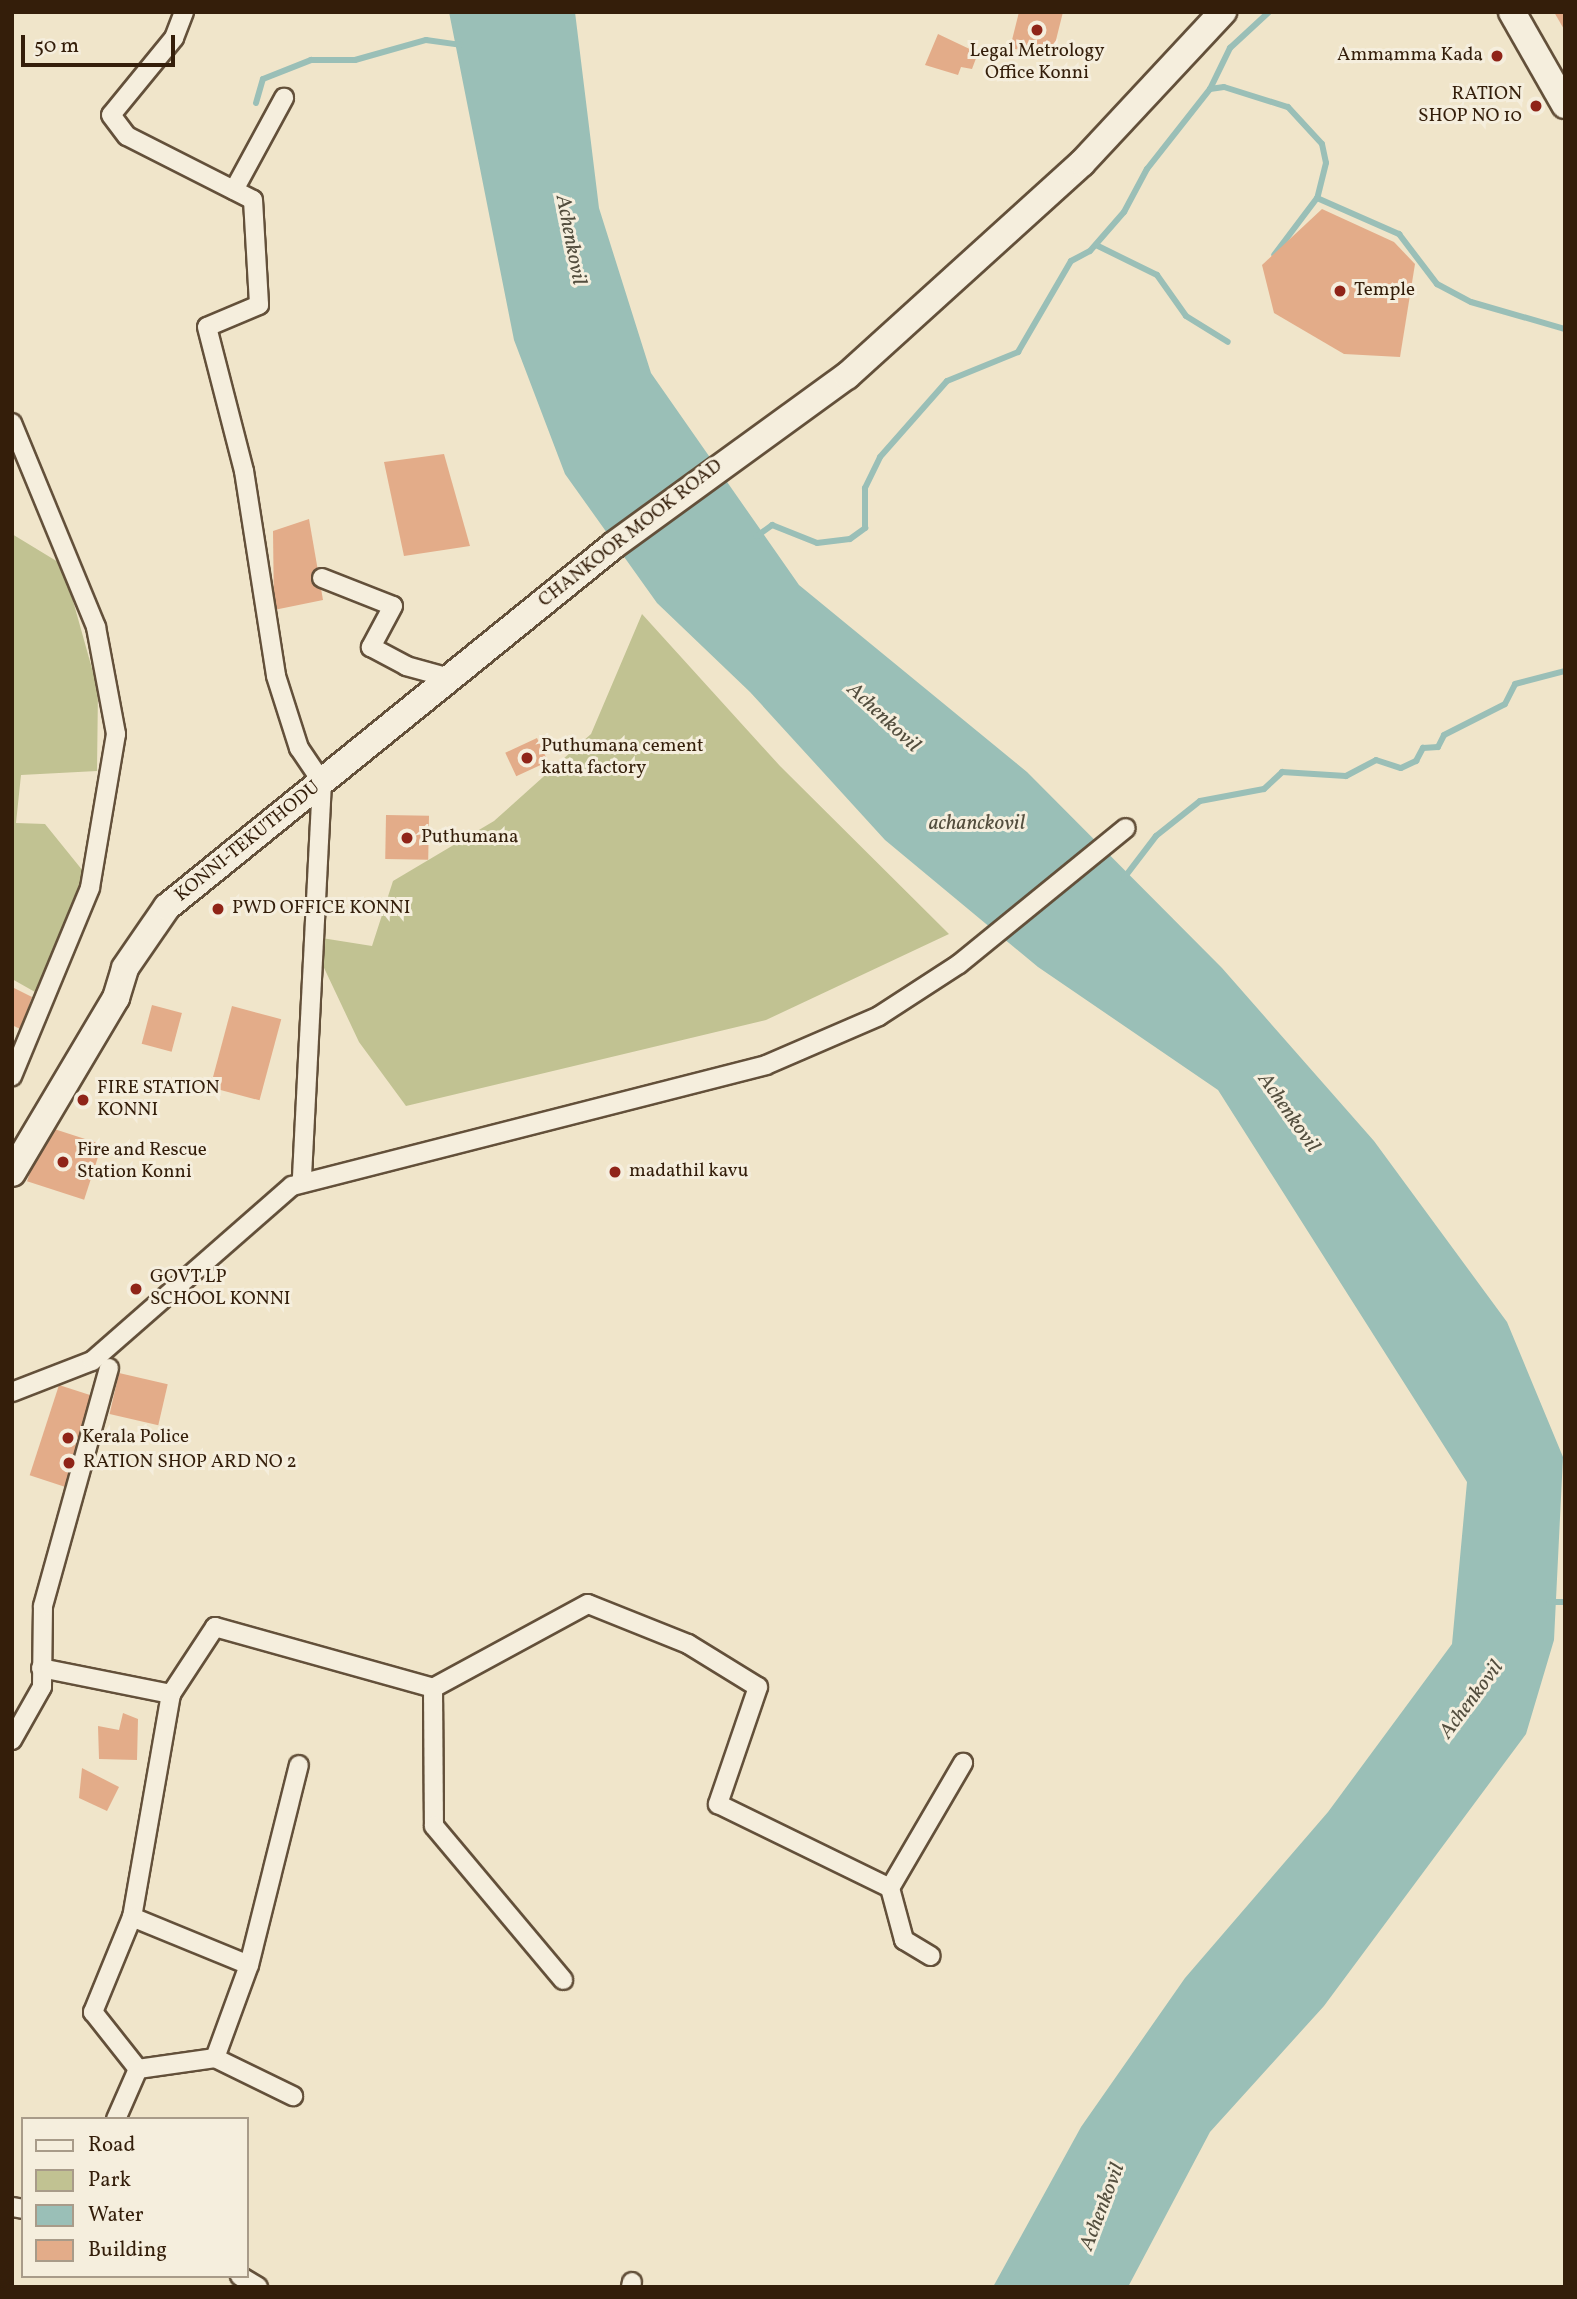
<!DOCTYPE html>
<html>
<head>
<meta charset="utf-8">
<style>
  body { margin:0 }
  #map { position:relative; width:1577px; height:2299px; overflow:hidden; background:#f0e5ca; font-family:Vollkorn,serif }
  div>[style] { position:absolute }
  .green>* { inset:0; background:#c1c292 }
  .water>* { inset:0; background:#9abfb7 }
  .stream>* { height:6px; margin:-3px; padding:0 3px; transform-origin:3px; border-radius:3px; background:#9abfb7 }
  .building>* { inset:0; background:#e3ac89; transform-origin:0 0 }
  .roads { filter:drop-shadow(2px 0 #63503a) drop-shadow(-2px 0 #63503a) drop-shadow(0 2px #63503a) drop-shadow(0 -2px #63503a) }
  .minor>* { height:18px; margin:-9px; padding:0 9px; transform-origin:9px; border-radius:9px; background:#f5eedd }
  .secondary>* { height:26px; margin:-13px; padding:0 13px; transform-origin:13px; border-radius:13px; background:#f5eedd }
  .dots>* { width:19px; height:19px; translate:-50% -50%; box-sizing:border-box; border:4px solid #f5eedd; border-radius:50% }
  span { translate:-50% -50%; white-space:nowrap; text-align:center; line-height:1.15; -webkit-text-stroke:6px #f5eedd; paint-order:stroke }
  .poi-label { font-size:19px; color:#341e0a }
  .right { translate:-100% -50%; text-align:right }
  .left { translate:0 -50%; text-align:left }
  .street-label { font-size:19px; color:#341e0a }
  .water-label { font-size:21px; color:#534e3e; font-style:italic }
  .frame { position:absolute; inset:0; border:14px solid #341e0a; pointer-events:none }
  .legend { position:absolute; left:21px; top:2117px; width:228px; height:161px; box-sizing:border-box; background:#f5eedd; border:2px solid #a89b89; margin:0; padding:9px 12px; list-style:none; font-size:21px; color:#341e0a }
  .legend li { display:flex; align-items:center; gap:14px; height:35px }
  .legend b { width:35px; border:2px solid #a89b89 }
  .scale { position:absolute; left:21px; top:35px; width:154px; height:32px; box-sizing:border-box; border:4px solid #341e0a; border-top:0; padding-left:9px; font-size:21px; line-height:24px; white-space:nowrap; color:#341e0a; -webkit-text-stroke:5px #f5eedd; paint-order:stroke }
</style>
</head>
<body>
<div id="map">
  <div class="green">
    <i style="clip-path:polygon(12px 534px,63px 565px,98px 690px,97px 771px,21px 775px,16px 823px,45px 824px,83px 871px,82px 902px,35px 992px,12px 979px)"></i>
    <i style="clip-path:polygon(642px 614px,780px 766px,949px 934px,766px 1020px,406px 1106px,359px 1042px,309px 936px,372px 946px,393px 881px,494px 821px,591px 734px)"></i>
  </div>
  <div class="water">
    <i style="clip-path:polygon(449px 12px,575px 12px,599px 208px,651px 373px,799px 585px,1027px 772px,1222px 968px,1374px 1141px,1507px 1322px,1563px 1457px,1554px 1640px,1526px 1734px,1324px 2006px,1210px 2132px,1128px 2287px,993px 2287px,1081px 2127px,1185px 1978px,1328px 1812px,1452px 1644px,1467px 1482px,1218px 1090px,1038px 967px,885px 840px,750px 692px,657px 603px,565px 474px,514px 340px)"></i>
  </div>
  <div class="stream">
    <i style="left:1210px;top:89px;width:46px;rotate:-64deg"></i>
    <i style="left:1230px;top:48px;width:53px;rotate:-42.7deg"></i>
    <i style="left:256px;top:103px;width:25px;rotate:-74deg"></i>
    <i style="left:263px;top:79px;width:52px;rotate:-21.6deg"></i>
    <i style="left:311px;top:60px;width:44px"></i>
    <i style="left:355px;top:60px;width:74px;rotate:-15.7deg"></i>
    <i style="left:426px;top:40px;width:35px;rotate:8deg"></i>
    <i style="left:1317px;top:198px;width:90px;rotate:23.7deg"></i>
    <i style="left:1399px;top:234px;width:63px;rotate:52.8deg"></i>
    <i style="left:1437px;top:284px;width:38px;rotate:28deg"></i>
    <i style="left:1471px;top:302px;width:98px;rotate:16deg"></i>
    <i style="left:1096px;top:245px;width:68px;rotate:26.2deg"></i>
    <i style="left:1157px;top:275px;width:50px;rotate:54.7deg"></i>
    <i style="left:1186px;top:316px;width:49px;rotate:31.8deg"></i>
    <i style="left:757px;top:536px;width:19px;rotate:-36deg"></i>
    <i style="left:772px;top:525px;width:48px;rotate:21.8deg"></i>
    <i style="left:817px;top:543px;width:33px;rotate:-7deg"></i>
    <i style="left:850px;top:539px;width:19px;rotate:-36deg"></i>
    <i style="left:865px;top:528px;width:40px;rotate:-90deg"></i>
    <i style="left:865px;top:488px;width:34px;rotate:-64deg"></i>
    <i style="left:880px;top:457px;width:101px;rotate:-48.6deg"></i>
    <i style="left:947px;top:381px;width:77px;rotate:-22.2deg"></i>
    <i style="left:1018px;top:352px;width:105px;rotate:-59.8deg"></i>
    <i style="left:1071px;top:261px;width:21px;rotate:-28deg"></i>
    <i style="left:1090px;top:251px;width:52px;rotate:-48.9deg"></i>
    <i style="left:1124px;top:212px;width:49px;rotate:-61.9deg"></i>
    <i style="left:1147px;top:169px;width:102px;rotate:-51.8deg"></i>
    <i style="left:1210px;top:89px;width:14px;rotate:-8deg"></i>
    <i style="left:1224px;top:87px;width:67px;rotate:17.4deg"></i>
    <i style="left:1288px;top:107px;width:50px;rotate:47.4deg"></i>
    <i style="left:1322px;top:144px;width:19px;rotate:78deg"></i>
    <i style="left:1326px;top:163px;width:36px;rotate:104deg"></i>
    <i style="left:1317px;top:198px;width:71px;rotate:127deg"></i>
    <i style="left:1124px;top:878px;width:53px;rotate:-52.7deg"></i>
    <i style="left:1156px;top:836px;width:56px;rotate:-38.5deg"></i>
    <i style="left:1200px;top:801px;width:65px;rotate:-10.6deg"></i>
    <i style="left:1264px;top:789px;width:25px;rotate:-43deg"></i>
    <i style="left:1282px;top:772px;width:64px;rotate:3.6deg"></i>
    <i style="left:1346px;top:776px;width:34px;rotate:-28deg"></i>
    <i style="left:1376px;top:760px;width:26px;rotate:18deg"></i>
    <i style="left:1401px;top:768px;width:17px;rotate:-25deg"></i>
    <i style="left:1416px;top:761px;width:15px;rotate:-62deg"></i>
    <i style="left:1423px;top:748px;width:15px;rotate:-4deg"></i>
    <i style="left:1438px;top:747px;width:13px;rotate:-63deg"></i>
    <i style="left:1444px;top:735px;width:68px;rotate:-26.9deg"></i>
    <i style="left:1505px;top:704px;width:22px;rotate:-63deg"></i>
    <i style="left:1515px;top:684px;width:52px;rotate:-14.6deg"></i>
    <i style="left:1549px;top:1602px;width:16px"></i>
  </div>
  <div class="building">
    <i style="clip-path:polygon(1019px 12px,1063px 12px,1052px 56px,1010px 48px)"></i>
    <i style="clip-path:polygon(1554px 12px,1565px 12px,1565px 31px)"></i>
    <i style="clip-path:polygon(938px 34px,978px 53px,972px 69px,961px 67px,958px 75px,925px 65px)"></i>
    <i style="clip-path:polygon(1322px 209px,1394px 242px,1415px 264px,1400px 357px,1344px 354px,1274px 313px,1262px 265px)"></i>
    <i style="clip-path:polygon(444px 454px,470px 546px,404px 556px,384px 462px)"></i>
    <i style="clip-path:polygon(309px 519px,323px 600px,274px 610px,273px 531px)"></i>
    <i style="left:537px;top:738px;width:26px;height:35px;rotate:65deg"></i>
    <i style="left:386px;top:815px;width:43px;height:44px;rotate:1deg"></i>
    <i style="clip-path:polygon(12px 987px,32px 997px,20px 1029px,12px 1025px)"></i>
    <i style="left:152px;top:1005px;width:31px;height:40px;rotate:15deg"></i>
    <i style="left:232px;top:1006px;width:51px;height:84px;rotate:15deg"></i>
    <i style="left:45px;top:1126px;width:60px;height:58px;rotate:18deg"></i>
    <i style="left:119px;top:1373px;width:50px;height:42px;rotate:13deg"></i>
    <i style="left:59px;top:1385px;width:48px;height:95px;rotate:18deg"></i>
    <i style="clip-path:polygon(123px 1713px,138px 1719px,137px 1760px,99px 1759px,98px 1726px,119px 1730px)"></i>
    <i style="clip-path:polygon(82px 1768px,119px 1787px,107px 1811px,79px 1798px)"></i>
  </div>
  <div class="roads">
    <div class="minor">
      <i style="left:184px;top:12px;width:28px;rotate:111deg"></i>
      <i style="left:174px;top:38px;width:99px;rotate:129.3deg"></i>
      <i style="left:111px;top:115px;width:26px;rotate:53deg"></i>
      <i style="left:127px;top:136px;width:141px;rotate:26.9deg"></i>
      <i style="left:253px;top:200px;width:105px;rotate:86.7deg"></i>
      <i style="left:259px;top:305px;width:56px;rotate:157.1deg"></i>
      <i style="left:207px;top:327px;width:149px;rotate:75.6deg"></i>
      <i style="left:244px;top:471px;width:207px;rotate:81.1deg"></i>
      <i style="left:276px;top:676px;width:76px;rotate:72.3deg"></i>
      <i style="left:299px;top:748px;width:41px;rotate:55.9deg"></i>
      <i style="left:322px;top:782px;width:401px;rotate:92.9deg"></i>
      <i style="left:234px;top:190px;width:105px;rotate:-61.5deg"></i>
      <i style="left:12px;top:423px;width:221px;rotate:67.6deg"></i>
      <i style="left:96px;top:627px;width:109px;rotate:79.4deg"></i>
      <i style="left:116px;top:734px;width:156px;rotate:99.6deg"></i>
      <i style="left:90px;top:888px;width:204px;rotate:112.5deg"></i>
      <i style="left:322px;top:578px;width:76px;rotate:21.5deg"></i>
      <i style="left:393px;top:606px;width:47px;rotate:118.2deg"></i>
      <i style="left:371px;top:647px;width:40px;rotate:28deg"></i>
      <i style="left:406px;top:666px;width:46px;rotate:15.3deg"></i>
      <i style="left:12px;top:1392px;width:86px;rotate:-21.2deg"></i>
      <i style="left:92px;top:1361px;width:266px;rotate:-41.2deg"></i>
      <i style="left:292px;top:1186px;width:489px;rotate:-14.3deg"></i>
      <i style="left:766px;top:1065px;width:123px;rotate:-23.4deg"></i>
      <i style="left:879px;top:1016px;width:95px;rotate:-33deg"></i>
      <i style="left:959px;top:964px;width:215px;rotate:-39.2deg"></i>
      <i style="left:41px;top:1668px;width:133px;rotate:11.3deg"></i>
      <i style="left:171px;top:1694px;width:226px;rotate:99.9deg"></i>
      <i style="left:132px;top:1917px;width:103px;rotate:112.3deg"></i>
      <i style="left:93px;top:2012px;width:73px;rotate:51.7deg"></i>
      <i style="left:138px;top:2069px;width:55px;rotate:113.7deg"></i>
      <i style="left:433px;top:1688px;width:176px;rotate:-28.5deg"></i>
      <i style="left:588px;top:1604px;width:108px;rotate:21.8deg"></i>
      <i style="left:688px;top:1644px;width:82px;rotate:31.6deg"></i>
      <i style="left:758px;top:1687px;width:124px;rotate:108.9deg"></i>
      <i style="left:718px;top:1804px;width:191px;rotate:26deg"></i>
      <i style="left:890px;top:1888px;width:54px;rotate:74.9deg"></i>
      <i style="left:904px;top:1940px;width:31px;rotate:31deg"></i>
      <i style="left:171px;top:1694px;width:80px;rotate:-56.7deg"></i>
      <i style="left:215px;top:1627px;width:226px;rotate:15.6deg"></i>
      <i style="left:433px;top:1688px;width:138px;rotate:89.6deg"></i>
      <i style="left:434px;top:1826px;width:201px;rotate:50deg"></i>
      <i style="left:12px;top:1740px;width:61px;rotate:-60.5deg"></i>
      <i style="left:42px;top:1687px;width:81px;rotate:-89.3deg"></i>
      <i style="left:43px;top:1606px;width:247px;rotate:-74.5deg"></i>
      <i style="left:890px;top:1888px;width:145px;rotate:-59.7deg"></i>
      <i style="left:132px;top:1917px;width:126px;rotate:22.3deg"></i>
      <i style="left:249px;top:1965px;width:206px;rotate:-76deg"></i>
      <i style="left:215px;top:2058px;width:87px;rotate:26deg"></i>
      <i style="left:138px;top:2069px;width:78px;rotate:-8.1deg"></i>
      <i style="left:215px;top:2058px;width:99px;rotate:-69.9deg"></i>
      <i style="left:12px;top:2207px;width:11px;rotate:10deg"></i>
      <i style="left:240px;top:2276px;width:21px;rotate:31deg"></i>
      <i style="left:631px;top:2287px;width:5px;rotate:-79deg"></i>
    </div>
    <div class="secondary">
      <i style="left:1512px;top:12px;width:107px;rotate:60.3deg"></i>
      <i style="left:12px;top:1173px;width:204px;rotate:-59.3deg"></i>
      <i style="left:116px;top:998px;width:31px;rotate:-73deg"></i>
      <i style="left:125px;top:968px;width:74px;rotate:-55.5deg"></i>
      <i style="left:167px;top:907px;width:575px;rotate:-39deg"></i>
      <i style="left:614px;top:545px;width:288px;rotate:-36deg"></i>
      <i style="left:847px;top:376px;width:317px;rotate:-42.2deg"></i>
      <i style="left:1082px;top:163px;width:207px;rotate:-47deg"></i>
    </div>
  </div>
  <div class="dots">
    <i style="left:1037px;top:30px;background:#8f2418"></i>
    <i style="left:1497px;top:56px;background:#8f2418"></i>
    <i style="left:1536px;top:106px;background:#8f2418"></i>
    <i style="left:1340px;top:291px;background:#8f2418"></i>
    <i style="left:527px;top:758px;background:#8f2418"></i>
    <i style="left:407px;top:838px;background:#8f2418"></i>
    <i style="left:218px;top:909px;background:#8f2418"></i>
    <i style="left:83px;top:1100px;background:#8f2418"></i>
    <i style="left:63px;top:1162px;background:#8f2418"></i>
    <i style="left:615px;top:1172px;background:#8f2418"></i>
    <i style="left:136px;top:1289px;background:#8f2418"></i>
    <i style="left:68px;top:1438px;background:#8f2418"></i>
    <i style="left:69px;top:1463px;background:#8f2418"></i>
  </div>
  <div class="poi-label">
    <span style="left:1037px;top:63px">Legal Metrology<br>Office Konni</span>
    <span class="right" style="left:1483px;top:56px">Ammamma Kada</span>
    <span class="right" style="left:1522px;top:106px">RATION<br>SHOP NO 10</span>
    <span class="left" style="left:1354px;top:291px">Temple</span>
    <span class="left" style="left:541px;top:758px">Puthumana cement<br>katta factory</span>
    <span class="left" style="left:421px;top:838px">Puthumana</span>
    <span class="left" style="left:232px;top:909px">PWD OFFICE KONNI</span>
    <span class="left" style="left:97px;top:1100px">FIRE STATION<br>KONNI</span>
    <span class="left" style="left:77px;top:1162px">Fire and Rescue<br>Station Konni</span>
    <span class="left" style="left:629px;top:1172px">madathil kavu</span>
    <span class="left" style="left:150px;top:1289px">GOVT LP<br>SCHOOL KONNI</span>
    <span class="left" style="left:82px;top:1438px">Kerala Police</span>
    <span class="left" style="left:83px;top:1463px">RATION SHOP ARD NO 2</span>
  </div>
  <div class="street-label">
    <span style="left:631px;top:534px;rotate:-38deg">CHANKOOR MOOK ROAD</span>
    <span style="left:248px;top:842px;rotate:-39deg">KONNI-TEKUTHODU</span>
  </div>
  <div class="water-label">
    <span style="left:570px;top:240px;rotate:79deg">Achenkovil</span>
    <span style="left:883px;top:718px;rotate:43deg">Achenkovil</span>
    <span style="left:977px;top:824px">achanckovil</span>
    <span style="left:1288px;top:1113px;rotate:55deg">Achenkovil</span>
    <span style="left:1472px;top:1700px;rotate:-53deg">Achenkovil</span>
    <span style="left:1103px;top:2207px;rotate:-69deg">Achenkovil</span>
  </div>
  <div class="frame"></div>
  <ul class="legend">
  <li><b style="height:9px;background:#f5eedd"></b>Road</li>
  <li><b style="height:19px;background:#c1c292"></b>Park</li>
  <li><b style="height:19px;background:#9abfb7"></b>Water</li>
  <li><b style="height:19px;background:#e3ac89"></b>Building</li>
  </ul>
  <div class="scale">50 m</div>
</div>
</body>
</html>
